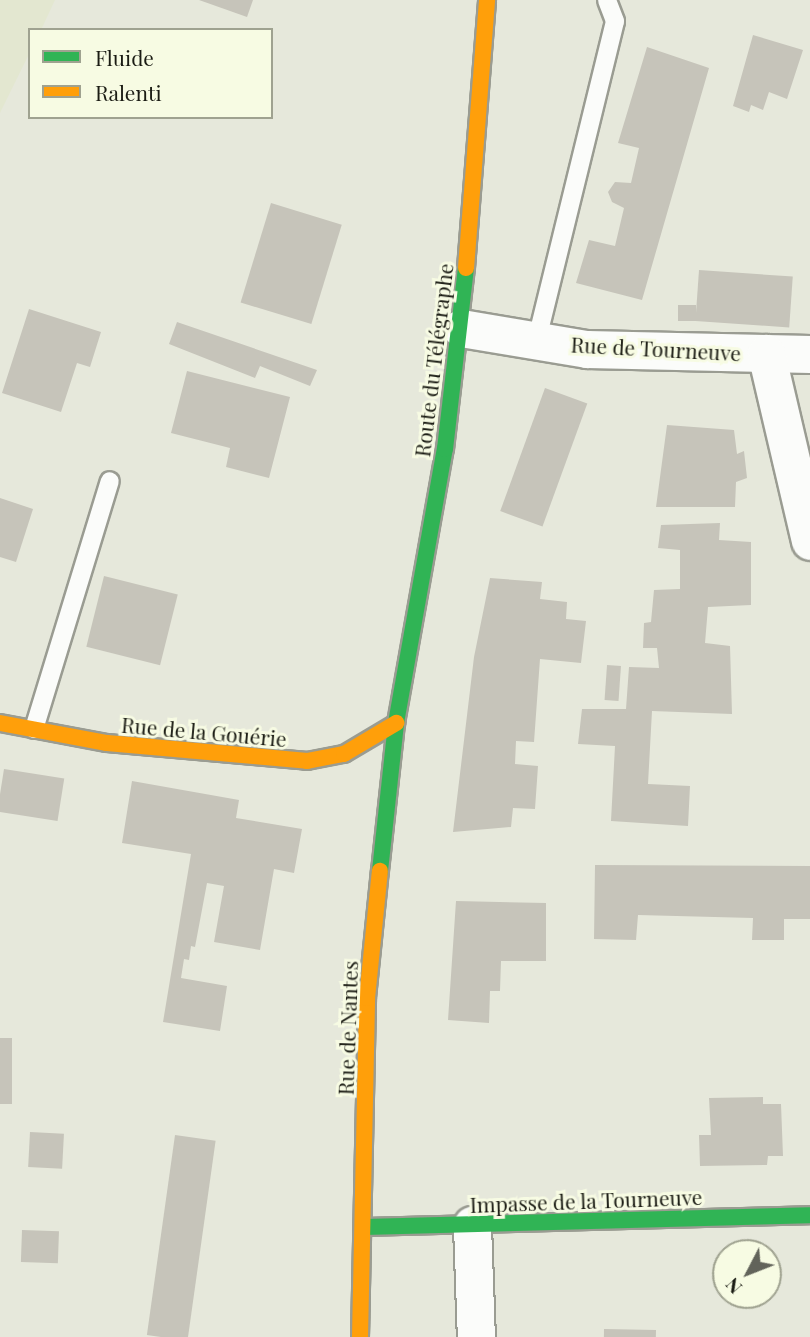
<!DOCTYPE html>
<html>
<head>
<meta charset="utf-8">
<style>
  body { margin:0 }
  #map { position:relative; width:810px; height:1337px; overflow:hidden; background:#e6e8db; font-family:"Playfair Display",serif }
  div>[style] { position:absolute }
  .built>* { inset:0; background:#e3e7d0 }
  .building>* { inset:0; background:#c6c4ba; transform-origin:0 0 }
  .roads { filter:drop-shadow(2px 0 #9a9c92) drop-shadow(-2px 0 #9a9c92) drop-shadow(0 2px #9a9c92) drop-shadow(0 -2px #9a9c92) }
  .lane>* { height:18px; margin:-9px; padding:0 9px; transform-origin:9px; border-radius:9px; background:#fbfcfa }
  .street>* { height:37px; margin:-18.5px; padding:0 18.5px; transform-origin:18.5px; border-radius:18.5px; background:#fbfcfa }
  .fast>* { height:16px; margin:-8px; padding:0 8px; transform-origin:8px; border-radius:8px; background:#30b455 }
  .slow>* { height:16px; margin:-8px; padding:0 8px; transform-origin:8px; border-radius:8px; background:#ff9f0a }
  span { translate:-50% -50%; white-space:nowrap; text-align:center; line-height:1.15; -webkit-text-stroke:6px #f7fbe3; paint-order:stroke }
  .street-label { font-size:21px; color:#1b1c14 }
  .legend { position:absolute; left:28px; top:28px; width:245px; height:91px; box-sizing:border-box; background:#f7fbe3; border:2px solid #9fa290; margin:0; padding:9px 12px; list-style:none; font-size:21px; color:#1b1c14 }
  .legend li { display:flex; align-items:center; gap:14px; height:35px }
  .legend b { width:35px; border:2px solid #9fa290 }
  .north { position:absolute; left:712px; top:1239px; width:70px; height:70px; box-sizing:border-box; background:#f7fbe3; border:2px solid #9fa290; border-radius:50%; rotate:228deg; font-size:19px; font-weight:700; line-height:28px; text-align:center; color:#1b1c14 }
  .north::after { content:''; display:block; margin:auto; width:24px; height:32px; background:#62635a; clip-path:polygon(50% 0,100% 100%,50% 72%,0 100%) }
</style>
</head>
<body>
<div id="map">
  <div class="built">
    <i style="clip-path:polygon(0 0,55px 0,41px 30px,30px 30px,30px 52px,0 113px)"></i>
  </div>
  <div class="building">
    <i style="clip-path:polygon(199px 0,253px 0,247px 17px)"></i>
    <i style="clip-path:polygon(753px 35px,803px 50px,787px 99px,769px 92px,763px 110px,751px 105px,749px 112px,733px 106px)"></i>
    <i style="clip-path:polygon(647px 47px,709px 68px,642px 300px,576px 283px,589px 240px,615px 246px,624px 208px,612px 202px,608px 192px,615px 182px,631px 183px,639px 148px,618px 143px)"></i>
    <i style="left:271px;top:203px;width:74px;height:104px;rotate:17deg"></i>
    <i style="left:699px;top:270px;width:94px;height:51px;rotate:4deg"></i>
    <i style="left:678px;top:305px;width:18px;height:16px"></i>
    <i style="clip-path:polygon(29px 309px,101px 332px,90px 367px,77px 363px,61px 412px,2px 393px)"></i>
    <i style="clip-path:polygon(177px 322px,317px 370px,310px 386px,260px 366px,255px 378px,169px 344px)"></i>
    <i style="clip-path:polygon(187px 371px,290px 397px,269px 478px,226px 467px,230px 448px,171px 433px)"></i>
    <i style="left:545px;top:388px;width:45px;height:131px;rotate:20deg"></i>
    <i style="clip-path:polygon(667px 425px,734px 430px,737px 454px,744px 451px,747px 478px,736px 482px,735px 507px,656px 507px)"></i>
    <i style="clip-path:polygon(0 498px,33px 509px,16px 562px,0 557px)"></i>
    <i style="clip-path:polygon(720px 523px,719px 540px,751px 542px,751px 605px,708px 607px,705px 643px,730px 646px,732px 714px,652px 711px,648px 784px,690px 786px,688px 826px,611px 821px,615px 746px,578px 744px,582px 709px,626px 709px,629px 667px,659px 668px,657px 648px,643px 648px,644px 623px,651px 622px,654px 590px,680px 589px,680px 550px,658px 548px,661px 525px)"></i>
    <i style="left:104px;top:576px;width:76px;height:73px;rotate:14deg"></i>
    <i style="clip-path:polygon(490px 578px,542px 582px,540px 599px,567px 602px,566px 619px,586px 621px,581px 663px,540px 659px,534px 742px,516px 741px,515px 764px,538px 766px,535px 809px,513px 808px,511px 827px,453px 832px,474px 657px)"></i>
    <i style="left:607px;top:665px;width:14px;height:35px;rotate:4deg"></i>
    <i style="left:4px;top:769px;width:61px;height:43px;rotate:9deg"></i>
    <i style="clip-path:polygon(132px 781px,239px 800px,236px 818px,302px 829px,294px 873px,274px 869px,260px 950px,214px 942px,224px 886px,207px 883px,195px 947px,191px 946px,189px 960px,184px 959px,181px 978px,227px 986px,220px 1031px,163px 1022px,191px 854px,122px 843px)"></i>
    <i style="clip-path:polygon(595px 865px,810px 866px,810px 919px,784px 919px,784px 940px,752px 940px,753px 918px,638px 915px,636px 940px,594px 939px)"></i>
    <i style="clip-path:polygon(456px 901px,546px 903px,546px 961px,501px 961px,500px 991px,490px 991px,489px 1023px,448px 1020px)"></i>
    <i style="left:12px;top:1038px;width:66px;height:12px;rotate:90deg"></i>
    <i style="clip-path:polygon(763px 1097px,763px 1104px,781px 1104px,783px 1156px,768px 1156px,767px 1165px,700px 1166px,699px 1135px,711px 1135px,709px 1098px)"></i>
    <i style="left:30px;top:1132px;width:34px;height:35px;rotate:3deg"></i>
    <i style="left:175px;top:1135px;width:41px;height:202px;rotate:8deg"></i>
    <i style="left:22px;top:1230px;width:37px;height:32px;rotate:2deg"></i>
    <i style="left:604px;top:1329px;width:52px;height:8px;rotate:1deg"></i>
  </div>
  <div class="roads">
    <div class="lane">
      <i style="left:537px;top:339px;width:327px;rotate:-76.2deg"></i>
      <i style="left:615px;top:21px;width:22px;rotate:-111deg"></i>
      <i style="left:34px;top:729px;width:259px;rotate:-73deg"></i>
    </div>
    <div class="street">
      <i style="left:461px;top:328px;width:128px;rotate:9.5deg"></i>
      <i style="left:587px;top:349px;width:223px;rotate:1.3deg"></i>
      <i style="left:766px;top:353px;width:193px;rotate:76.8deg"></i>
      <i style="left:472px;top:1225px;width:112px;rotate:88deg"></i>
    </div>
    <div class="fast">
      <i style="left:380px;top:871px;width:149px;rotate:-83.8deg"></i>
      <i style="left:396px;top:723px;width:278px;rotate:-79.9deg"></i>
      <i style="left:445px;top:449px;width:182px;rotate:-83.4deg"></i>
      <i style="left:363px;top:1227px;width:447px;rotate:-1.5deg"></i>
    </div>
    <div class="slow">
      <i style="left:466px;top:268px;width:269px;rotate:-85.5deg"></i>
      <i style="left:0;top:723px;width:109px;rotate:10.6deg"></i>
      <i style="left:107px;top:743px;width:201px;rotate:5.1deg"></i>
      <i style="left:307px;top:761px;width:38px;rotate:-11deg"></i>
      <i style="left:344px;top:754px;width:61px;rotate:-30.8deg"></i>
      <i style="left:360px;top:1337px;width:339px;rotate:-88.8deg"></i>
      <i style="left:367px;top:998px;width:128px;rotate:-84.2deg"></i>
    </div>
  </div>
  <div class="street-label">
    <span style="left:656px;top:348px;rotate:3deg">Rue de Tourneuve</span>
    <span style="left:433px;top:360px;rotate:-83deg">Route du Télégraphe</span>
    <span style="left:204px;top:731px;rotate:5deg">Rue de la Gouérie</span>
    <span style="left:347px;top:1028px;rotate:-88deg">Rue de Nantes</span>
    <span style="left:586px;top:1200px;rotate:-2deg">Impasse de la Tourneuve</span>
  </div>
  <ul class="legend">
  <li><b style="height:9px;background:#30b455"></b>Fluide</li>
  <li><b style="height:9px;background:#ff9f0a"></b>Ralenti</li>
  </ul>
  <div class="north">N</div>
</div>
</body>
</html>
